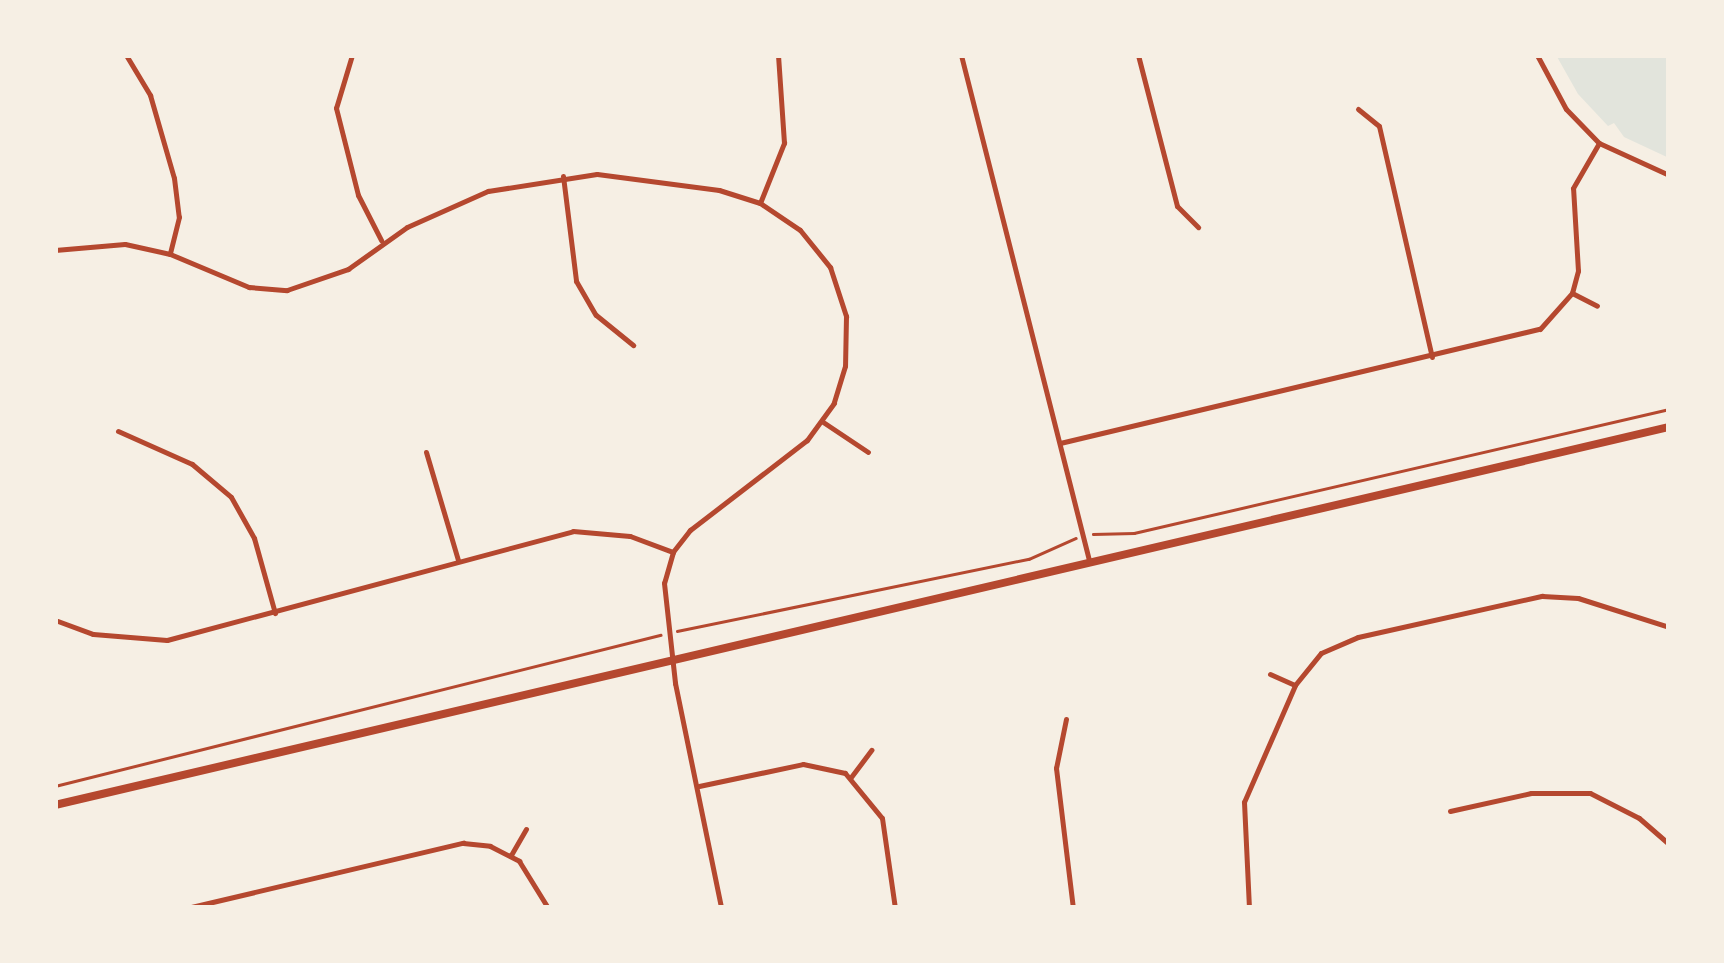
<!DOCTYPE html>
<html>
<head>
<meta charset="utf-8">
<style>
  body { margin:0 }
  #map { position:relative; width:1724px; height:963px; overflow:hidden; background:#f6efe4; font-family:"Work Sans",sans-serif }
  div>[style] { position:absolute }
  .green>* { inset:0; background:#e2e4dc }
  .path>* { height:2.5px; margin:-1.25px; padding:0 1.25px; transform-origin:1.25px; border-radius:1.25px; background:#b5482f }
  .minor>* { height:5px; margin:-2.5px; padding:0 2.5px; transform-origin:2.5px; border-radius:2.5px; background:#b5482f }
  .tertiary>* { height:8px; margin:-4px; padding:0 4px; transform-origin:4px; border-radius:4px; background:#b5482f }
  span { translate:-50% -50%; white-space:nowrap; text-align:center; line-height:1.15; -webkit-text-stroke:10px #f6efe4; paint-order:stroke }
  .frame { position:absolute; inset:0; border:58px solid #f6efe4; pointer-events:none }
</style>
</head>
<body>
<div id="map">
  <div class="green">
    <i style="clip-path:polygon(1556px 55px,1669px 55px,1669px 158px,1624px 137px,1614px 123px,1608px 126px,1578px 94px)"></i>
  </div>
  <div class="path">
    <i style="left:1093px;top:534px;width:41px;rotate:-1.4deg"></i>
    <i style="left:1134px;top:533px;width:549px;rotate:-13.05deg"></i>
    <i style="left:677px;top:631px;width:359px;rotate:-11.6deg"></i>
    <i style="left:1029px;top:559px;width:51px;rotate:-24.1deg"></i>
    <i style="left:55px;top:786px;width:624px;rotate:-14.01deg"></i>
  </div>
  <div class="minor">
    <i style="left:126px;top:55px;width:47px;rotate:59deg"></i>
    <i style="left:150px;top:95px;width:86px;rotate:73.9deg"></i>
    <i style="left:174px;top:178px;width:39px;rotate:83deg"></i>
    <i style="left:179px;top:217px;width:38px;rotate:104deg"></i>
    <i style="left:352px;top:55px;width:55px;rotate:106.8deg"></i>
    <i style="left:336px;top:108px;width:90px;rotate:75.8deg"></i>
    <i style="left:358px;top:195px;width:51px;rotate:62.9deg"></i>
    <i style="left:961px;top:55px;width:521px;rotate:75.78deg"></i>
    <i style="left:1138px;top:55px;width:156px;rotate:75.5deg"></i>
    <i style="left:1177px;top:206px;width:30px;rotate:45deg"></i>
    <i style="left:1537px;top:55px;width:61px;rotate:61.8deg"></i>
    <i style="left:1566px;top:109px;width:47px;rotate:45.9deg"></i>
    <i style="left:1599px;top:143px;width:77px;rotate:24.6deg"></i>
    <i style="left:1358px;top:109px;width:27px;rotate:39deg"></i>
    <i style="left:1379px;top:126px;width:237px;rotate:77.1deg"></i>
    <i style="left:563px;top:176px;width:106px;rotate:82.9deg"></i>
    <i style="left:576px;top:281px;width:39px;rotate:60deg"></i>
    <i style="left:596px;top:315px;width:48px;rotate:39deg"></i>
    <i style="left:760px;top:203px;width:65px;rotate:-68.2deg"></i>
    <i style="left:784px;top:143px;width:88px;rotate:-93.9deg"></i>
    <i style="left:55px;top:250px;width:70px;rotate:-4.9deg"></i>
    <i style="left:125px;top:244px;width:46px;rotate:12.5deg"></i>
    <i style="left:170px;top:254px;width:86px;rotate:22.7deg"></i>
    <i style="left:249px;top:287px;width:38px;rotate:5deg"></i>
    <i style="left:287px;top:290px;width:65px;rotate:-19deg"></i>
    <i style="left:348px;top:269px;width:72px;rotate:-35.4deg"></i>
    <i style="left:407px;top:227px;width:89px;rotate:-24deg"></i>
    <i style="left:488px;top:191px;width:110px;rotate:-8.9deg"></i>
    <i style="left:597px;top:174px;width:123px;rotate:7.5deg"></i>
    <i style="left:719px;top:190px;width:43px;rotate:17.6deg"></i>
    <i style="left:760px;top:203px;width:48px;rotate:34deg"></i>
    <i style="left:800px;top:230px;width:48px;rotate:51deg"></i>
    <i style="left:830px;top:267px;width:52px;rotate:71.9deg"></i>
    <i style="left:846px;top:316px;width:50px;rotate:91.1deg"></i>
    <i style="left:845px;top:366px;width:39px;rotate:107deg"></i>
    <i style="left:834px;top:403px;width:46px;rotate:126.1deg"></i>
    <i style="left:807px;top:440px;width:148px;rotate:142.4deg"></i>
    <i style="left:690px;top:530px;width:28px;rotate:128deg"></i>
    <i style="left:673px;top:552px;width:32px;rotate:106deg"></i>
    <i style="left:664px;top:583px;width:101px;rotate:83.7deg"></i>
    <i style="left:675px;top:683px;width:230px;rotate:78.4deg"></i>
    <i style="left:1572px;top:293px;width:28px;rotate:27deg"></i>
    <i style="left:823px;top:422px;width:54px;rotate:33.7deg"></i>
    <i style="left:118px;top:431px;width:81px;rotate:24deg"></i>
    <i style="left:192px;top:464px;width:51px;rotate:40.2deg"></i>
    <i style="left:231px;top:497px;width:47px;rotate:60.7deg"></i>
    <i style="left:254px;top:538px;width:78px;rotate:74.4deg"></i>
    <i style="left:1060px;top:443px;width:493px;rotate:-13.4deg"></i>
    <i style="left:1540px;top:329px;width:48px;rotate:-48.4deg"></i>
    <i style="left:1572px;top:293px;width:23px;rotate:-75deg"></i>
    <i style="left:1578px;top:271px;width:83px;rotate:-93.4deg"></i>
    <i style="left:1573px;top:188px;width:52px;rotate:-60deg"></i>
    <i style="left:426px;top:452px;width:113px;rotate:73.5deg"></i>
    <i style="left:55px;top:620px;width:40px;rotate:20.2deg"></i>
    <i style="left:93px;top:634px;width:74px;rotate:4.6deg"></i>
    <i style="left:167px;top:640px;width:420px;rotate:-15deg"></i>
    <i style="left:573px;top:531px;width:57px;rotate:5deg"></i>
    <i style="left:630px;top:536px;width:46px;rotate:20.4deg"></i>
    <i style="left:1270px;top:674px;width:27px;rotate:24deg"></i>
    <i style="left:1066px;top:719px;width:50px;rotate:101.5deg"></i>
    <i style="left:1056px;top:768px;width:141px;rotate:83.1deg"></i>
    <i style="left:851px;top:777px;width:34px;rotate:-53deg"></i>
    <i style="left:699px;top:786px;width:106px;rotate:-11.9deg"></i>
    <i style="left:803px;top:764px;width:43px;rotate:12.1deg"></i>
    <i style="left:845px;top:773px;width:58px;rotate:50.6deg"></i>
    <i style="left:882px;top:818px;width:91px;rotate:81.8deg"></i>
    <i style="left:1450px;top:811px;width:83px;rotate:-12.5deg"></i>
    <i style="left:1531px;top:793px;width:59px"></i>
    <i style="left:1590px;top:793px;width:55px;rotate:27deg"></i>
    <i style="left:1639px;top:818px;width:40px;rotate:41deg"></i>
    <i style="left:511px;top:855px;width:30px;rotate:-60deg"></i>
    <i style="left:187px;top:908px;width:284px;rotate:-13.3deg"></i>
    <i style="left:463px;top:843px;width:27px;rotate:6deg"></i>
    <i style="left:490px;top:846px;width:33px;rotate:27deg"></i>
    <i style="left:519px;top:861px;width:55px;rotate:58.3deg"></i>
    <i style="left:1249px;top:908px;width:106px;rotate:-92.7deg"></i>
    <i style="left:1244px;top:802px;width:128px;rotate:-66.4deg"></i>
    <i style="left:1295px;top:685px;width:41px;rotate:-50.9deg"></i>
    <i style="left:1321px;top:653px;width:40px;rotate:-23.4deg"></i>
    <i style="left:1358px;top:637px;width:189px;rotate:-12.6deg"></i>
    <i style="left:1542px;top:596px;width:36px;rotate:3deg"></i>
    <i style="left:1578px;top:598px;width:96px;rotate:17.7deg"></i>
  </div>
  <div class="tertiary">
    <i style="left:55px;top:805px;width:1658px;rotate:-13.18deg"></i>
  </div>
  <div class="frame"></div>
</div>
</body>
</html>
